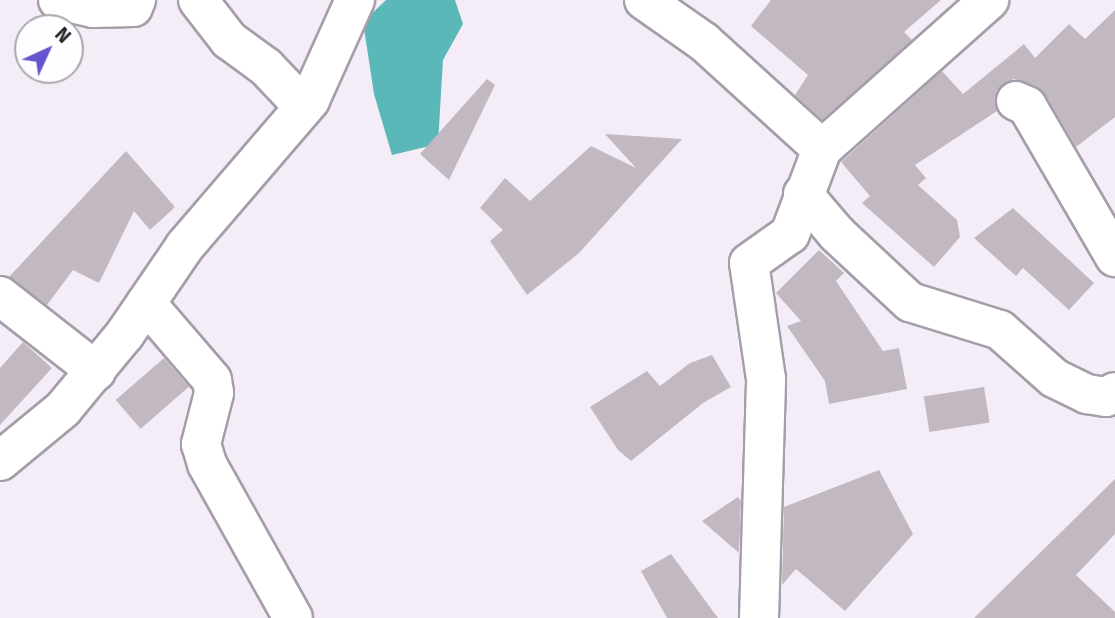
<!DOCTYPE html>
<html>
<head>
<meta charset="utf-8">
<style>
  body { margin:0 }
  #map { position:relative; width:1115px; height:618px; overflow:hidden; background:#f4edf8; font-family:"Fira Sans",sans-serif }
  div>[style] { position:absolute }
  .water>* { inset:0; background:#5ab8b8 }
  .building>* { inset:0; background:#c2b8c2; transform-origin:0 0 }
  .roads { filter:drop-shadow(2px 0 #a59ea9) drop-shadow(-2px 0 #a59ea9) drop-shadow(0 2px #a59ea9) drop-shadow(0 -2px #a59ea9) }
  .minor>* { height:38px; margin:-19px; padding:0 19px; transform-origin:19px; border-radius:19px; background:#fff }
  span { translate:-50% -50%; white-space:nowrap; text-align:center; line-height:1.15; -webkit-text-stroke:6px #fefdff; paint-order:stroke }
  .north { position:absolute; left:14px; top:14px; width:70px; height:70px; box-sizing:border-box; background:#fefdff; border:2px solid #a9a8ab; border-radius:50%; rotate:45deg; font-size:19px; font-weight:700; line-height:28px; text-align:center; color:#2a282c }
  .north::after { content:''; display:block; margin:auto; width:24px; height:32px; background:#6454cd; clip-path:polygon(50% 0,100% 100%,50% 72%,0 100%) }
</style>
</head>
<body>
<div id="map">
  <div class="water">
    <i style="clip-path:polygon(386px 0,455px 0,463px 24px,443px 60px,438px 144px,392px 155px,374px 94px,363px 22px)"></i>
  </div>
  <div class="building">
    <i style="clip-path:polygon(771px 0,941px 0,904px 32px,912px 40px,822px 120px,795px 95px,808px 75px,751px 26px)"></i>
    <i style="clip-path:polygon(1115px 10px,1115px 117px,1076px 147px,1045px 94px,1036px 86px,1013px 79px,996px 91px,997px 111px,915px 165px,926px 178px,918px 185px,957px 220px,960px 237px,934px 267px,862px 203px,870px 196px,841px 162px,942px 71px,963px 94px,1024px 44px,1035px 58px,1069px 24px,1085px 39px)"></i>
    <i style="clip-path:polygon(487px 79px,495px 85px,449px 180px,420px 154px)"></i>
    <i style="clip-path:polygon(605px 134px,682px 139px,579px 253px,527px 295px,490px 241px,503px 230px,480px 208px,505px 178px,530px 201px,591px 146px,636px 168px)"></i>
    <i style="clip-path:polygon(126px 151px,175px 207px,150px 230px,134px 211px,99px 283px,73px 270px,47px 305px,9px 277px)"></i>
    <i style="clip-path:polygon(1013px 208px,1094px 283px,1069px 310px,1023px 268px,1016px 276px,974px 238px)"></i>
    <i style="clip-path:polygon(819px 250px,844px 273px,836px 281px,883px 351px,899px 348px,907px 389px,829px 404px,825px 381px,787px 326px,801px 321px,776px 293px)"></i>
    <i style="clip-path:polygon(23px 342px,52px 368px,0 425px,0 368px)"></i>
    <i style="clip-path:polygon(712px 355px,731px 387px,703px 403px,631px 461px,618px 450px,590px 407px,647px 371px,660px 386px,690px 363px)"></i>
    <i style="left:164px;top:358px;width:38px;height:64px;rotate:49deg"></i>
    <i style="left:984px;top:387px;width:36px;height:61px;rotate:81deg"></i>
    <i style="clip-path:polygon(879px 470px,913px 534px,845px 611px,796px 569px,782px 585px,784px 507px)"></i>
    <i style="clip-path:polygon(1115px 479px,1115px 534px,1076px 575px,1115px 612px,1115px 618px,974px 618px)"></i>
    <i style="clip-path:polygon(738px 497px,741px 501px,739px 553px,702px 521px)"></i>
    <i style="clip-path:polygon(671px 554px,718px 618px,667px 618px,641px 571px)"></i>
  </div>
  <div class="roads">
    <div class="minor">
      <i style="left:58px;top:0;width:36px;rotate:13deg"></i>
      <i style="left:93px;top:8px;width:40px;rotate:-1.4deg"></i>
      <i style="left:133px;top:7px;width:8px;rotate:-67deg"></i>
      <i style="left:198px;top:0;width:51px;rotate:52.2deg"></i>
      <i style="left:229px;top:40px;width:46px;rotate:36.1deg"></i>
      <i style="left:266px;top:67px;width:55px;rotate:46.5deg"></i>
      <i style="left:644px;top:0;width:73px;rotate:35deg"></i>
      <i style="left:704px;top:42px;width:159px;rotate:42.2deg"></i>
      <i style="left:1016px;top:101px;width:12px;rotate:24deg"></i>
      <i style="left:1027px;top:106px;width:175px;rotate:59.8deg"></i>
      <i style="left:803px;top:194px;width:52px;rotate:49.6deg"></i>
      <i style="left:837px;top:234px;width:100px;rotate:43deg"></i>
      <i style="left:910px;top:302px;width:94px;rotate:17.3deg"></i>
      <i style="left:1000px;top:330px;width:72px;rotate:41.6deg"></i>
      <i style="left:1054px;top:378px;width:37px;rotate:26deg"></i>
      <i style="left:1087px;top:394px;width:19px;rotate:9deg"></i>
      <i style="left:1106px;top:397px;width:10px;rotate:-29deg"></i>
      <i style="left:0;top:296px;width:122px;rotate:38deg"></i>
      <i style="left:146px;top:303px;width:101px;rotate:49.4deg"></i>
      <i style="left:212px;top:380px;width:13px;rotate:81deg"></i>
      <i style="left:214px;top:393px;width:53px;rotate:104.3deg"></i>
      <i style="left:201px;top:444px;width:21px;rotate:73deg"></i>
      <i style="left:207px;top:464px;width:176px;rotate:60.8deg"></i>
      <i style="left:0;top:461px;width:82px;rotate:-39.5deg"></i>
      <i style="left:63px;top:409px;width:97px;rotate:-50.4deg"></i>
      <i style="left:125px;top:334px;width:107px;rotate:-55.7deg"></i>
      <i style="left:185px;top:246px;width:192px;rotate:-49.4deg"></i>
      <i style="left:310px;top:100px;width:110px;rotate:-65.8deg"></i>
      <i style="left:759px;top:618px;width:239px;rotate:-88.3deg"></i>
      <i style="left:766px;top:379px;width:117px;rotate:-98.3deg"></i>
      <i style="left:749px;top:263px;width:50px;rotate:-35.3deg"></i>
      <i style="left:790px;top:234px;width:91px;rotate:-69.4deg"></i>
      <i style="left:822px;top:149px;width:224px;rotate:-41.7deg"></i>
    </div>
  </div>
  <div class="north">N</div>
</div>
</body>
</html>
